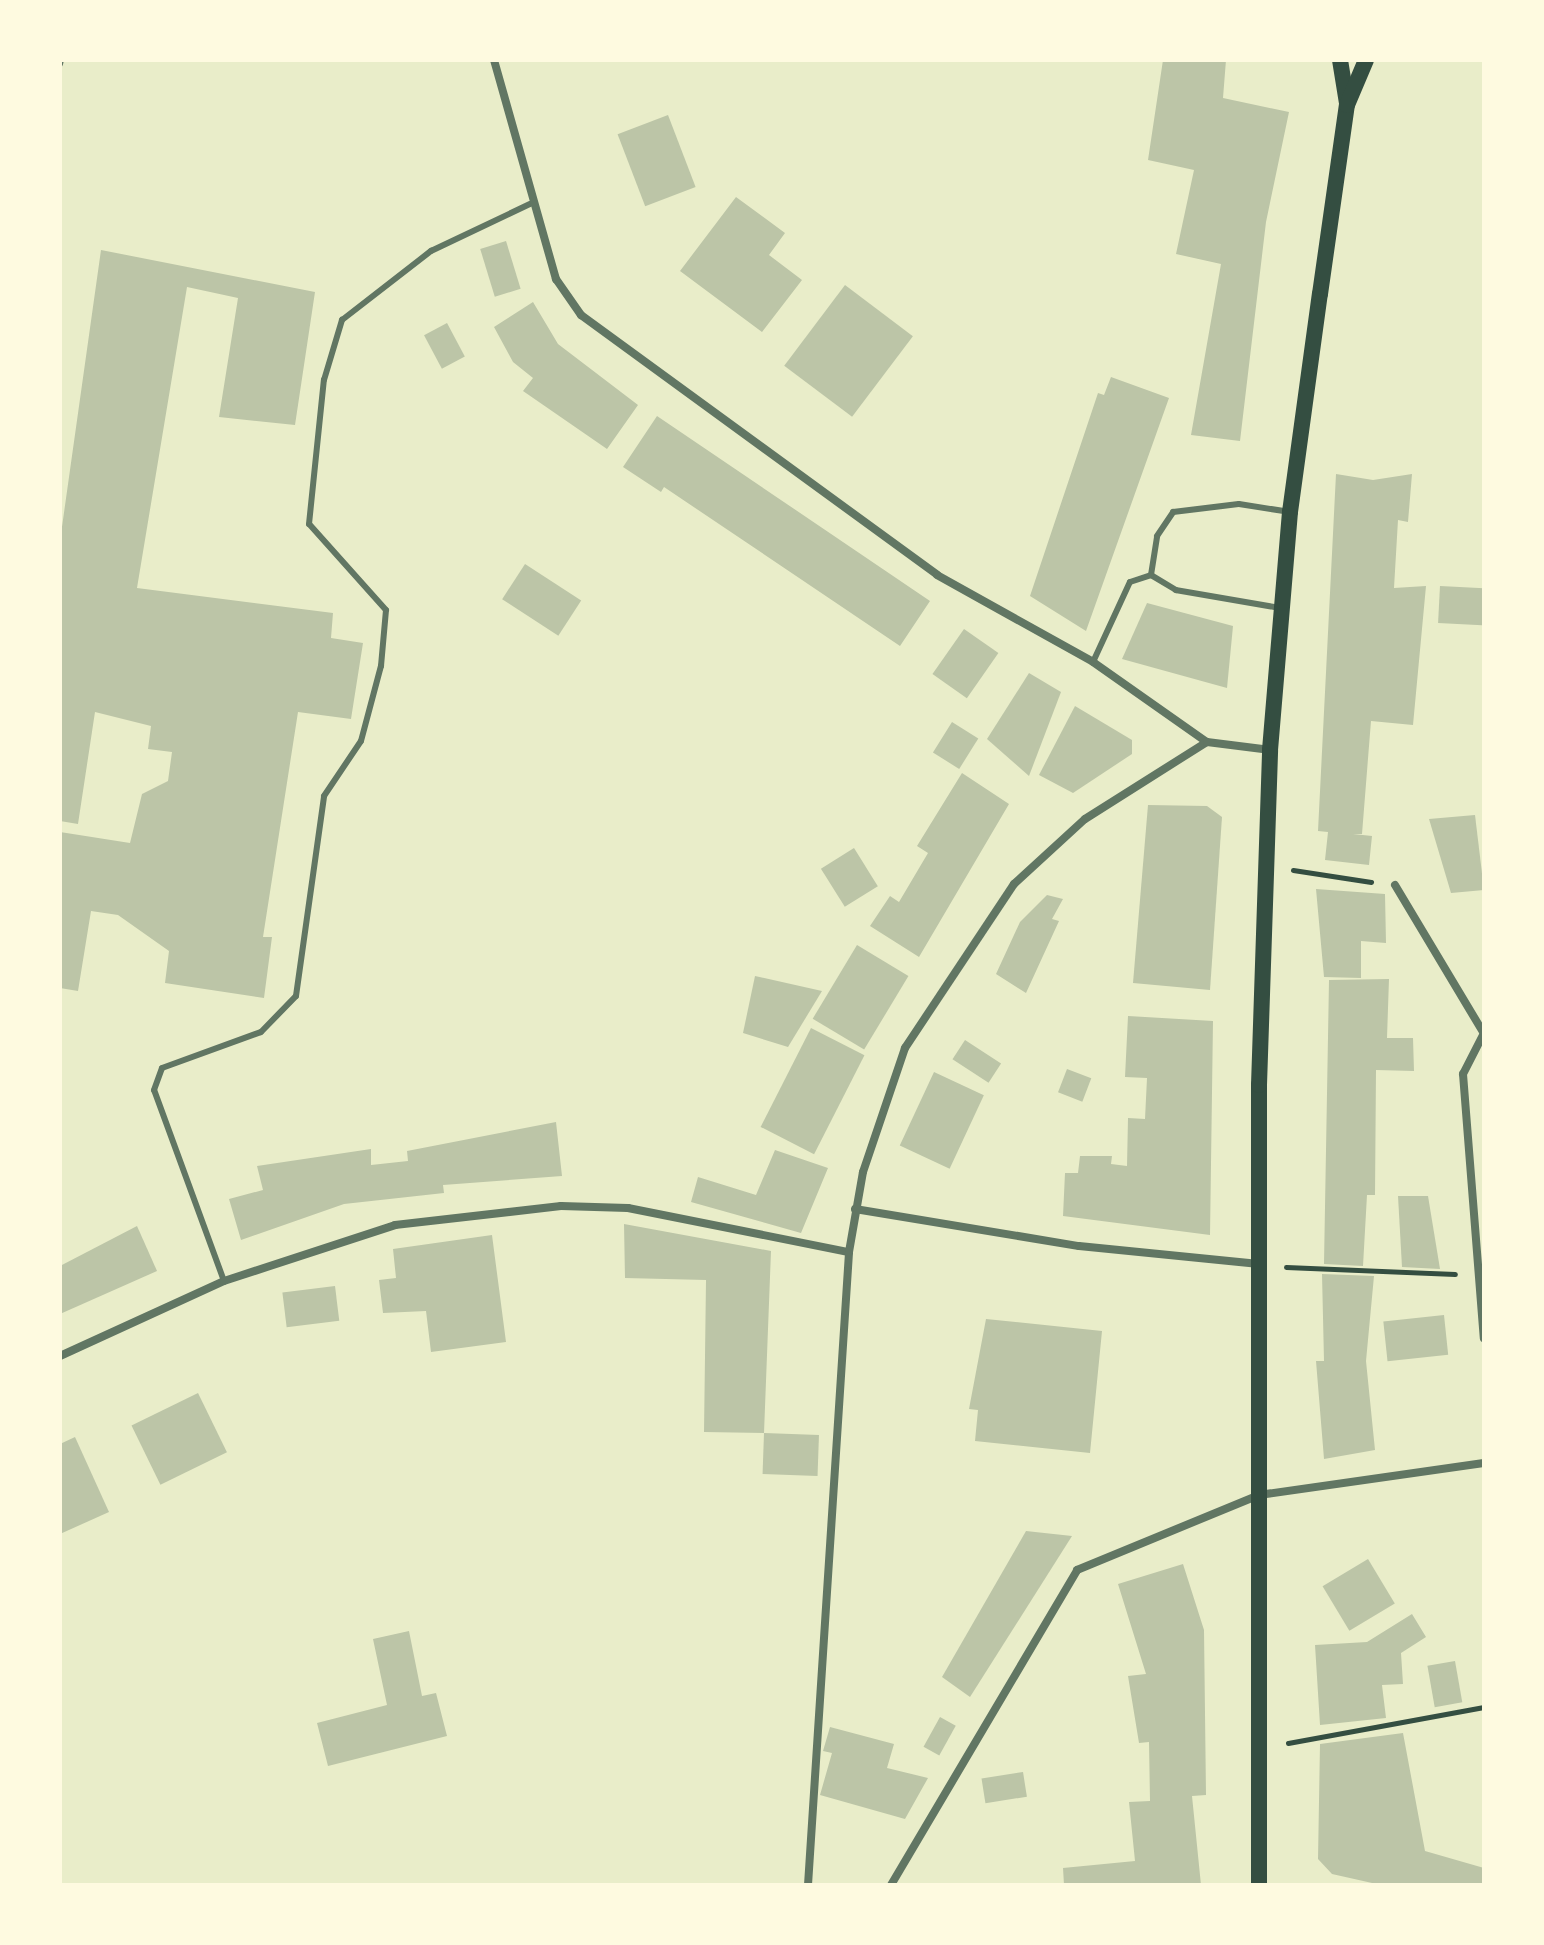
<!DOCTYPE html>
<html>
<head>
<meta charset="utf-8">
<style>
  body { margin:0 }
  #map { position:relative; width:1544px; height:1945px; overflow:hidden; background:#e9edc9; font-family:"Varela Round",sans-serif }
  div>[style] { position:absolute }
  .building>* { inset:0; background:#bcc5a7; transform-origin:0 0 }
  .path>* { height:5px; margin:-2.5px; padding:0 2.5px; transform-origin:2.5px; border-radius:2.5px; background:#344e41 }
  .service>* { height:6px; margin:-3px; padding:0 3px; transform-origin:3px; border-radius:3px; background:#617663 }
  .minor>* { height:8px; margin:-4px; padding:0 4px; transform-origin:4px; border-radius:4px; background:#617663 }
  .secondary>* { height:16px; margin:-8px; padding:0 8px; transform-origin:8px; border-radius:8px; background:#344e41 }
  span { translate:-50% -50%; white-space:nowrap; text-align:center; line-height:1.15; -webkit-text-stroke:6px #fefae0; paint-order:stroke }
  .frame { position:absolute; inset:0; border:62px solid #fefae0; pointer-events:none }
</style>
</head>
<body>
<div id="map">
  <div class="building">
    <i style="clip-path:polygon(1163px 60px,1226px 60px,1223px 98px,1289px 112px,1266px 222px,1240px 441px,1191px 435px,1221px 264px,1176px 254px,1194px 170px,1148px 160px)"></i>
    <i style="left:668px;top:115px;width:77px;height:54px;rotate:69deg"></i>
    <i style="clip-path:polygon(736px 197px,785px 233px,769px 255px,802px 280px,762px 332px,680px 271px)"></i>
    <i style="left:506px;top:241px;width:50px;height:27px;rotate:73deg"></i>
    <i style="clip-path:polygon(101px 250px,315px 292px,295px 425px,219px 417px,238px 298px,187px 287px,137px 588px,333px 613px,331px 638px,363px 643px,351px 719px,298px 712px,263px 937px,272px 937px,264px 998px,165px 983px,169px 951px,118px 915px,91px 911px,78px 991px,60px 988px,60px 832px,130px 843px,142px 794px,168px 781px,172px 752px,148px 749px,151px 726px,95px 712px,78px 824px,60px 821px,60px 541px)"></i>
    <i style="left:845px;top:285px;width:85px;height:101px;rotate:37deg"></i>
    <i style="clip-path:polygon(533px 302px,558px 344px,638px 405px,607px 449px,523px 391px,533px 378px,513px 362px,494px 327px)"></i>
    <i style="left:447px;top:323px;width:38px;height:26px;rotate:62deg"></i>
    <i style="clip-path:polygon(1111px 377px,1169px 398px,1086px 631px,1030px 596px,1098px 393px,1104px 395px)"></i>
    <i style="clip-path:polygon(657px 416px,930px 601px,900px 646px,664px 487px,661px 492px,623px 467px)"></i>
    <i style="clip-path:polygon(1336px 474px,1373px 480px,1412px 474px,1408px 522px,1398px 520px,1394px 588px,1426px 586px,1413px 725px,1371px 721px,1362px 834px,1353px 834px,1372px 836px,1369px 865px,1325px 860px,1328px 832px,1318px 831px)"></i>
    <i style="left:525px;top:564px;width:67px;height:42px;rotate:33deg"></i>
    <i style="left:1440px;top:586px;width:44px;height:37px;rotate:3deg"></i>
    <i style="clip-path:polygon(1147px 603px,1233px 626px,1227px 688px,1122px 659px)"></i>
    <i style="left:964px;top:629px;width:42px;height:55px;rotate:35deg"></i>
    <i style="clip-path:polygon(1029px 673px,1061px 692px,1029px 776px,987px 739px)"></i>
    <i style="clip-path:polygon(1075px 706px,1132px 740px,1132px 754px,1073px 793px,1039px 775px)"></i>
    <i style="left:952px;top:722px;width:31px;height:36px;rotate:32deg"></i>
    <i style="clip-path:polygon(962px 773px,1009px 804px,919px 957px,870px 926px,890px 896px,899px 902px,928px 853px,917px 846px)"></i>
    <i style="clip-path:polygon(1148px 805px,1207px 806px,1222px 817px,1210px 990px,1133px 983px)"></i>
    <i style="clip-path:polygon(1475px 815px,1484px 890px,1451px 893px,1429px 819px)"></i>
    <i style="left:854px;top:848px;width:45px;height:39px;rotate:58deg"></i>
    <i style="clip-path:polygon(1316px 889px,1385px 894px,1386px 943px,1361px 941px,1361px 978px,1324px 977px)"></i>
    <i style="clip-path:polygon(1047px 895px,1063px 899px,1052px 919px,1059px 921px,1026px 993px,996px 974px,1020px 922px)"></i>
    <i style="left:857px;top:945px;width:60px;height:86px;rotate:31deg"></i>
    <i style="clip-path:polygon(755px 976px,822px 991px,788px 1047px,743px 1033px)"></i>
    <i style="clip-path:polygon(1389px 979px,1387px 1038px,1413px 1038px,1414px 1071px,1376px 1070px,1375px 1195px,1367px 1195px,1363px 1266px,1324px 1264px,1329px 980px)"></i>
    <i style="clip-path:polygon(1128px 1016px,1213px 1021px,1210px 1235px,1063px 1216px,1065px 1173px,1078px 1173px,1080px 1156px,1112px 1156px,1111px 1164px,1127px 1166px,1128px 1118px,1145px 1119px,1147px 1078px,1125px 1077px)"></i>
    <i style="left:811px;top:1028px;width:60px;height:111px;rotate:27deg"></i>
    <i style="left:965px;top:1040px;width:43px;height:23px;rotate:33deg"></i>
    <i style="left:1067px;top:1069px;width:26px;height:25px;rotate:21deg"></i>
    <i style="left:934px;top:1072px;width:55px;height:81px;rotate:25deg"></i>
    <i style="clip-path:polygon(556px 1122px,562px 1176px,443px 1185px,444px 1193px,344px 1204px,241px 1240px,229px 1199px,263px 1190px,257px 1166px,371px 1149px,371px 1165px,408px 1161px,407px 1151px)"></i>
    <i style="clip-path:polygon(775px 1150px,828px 1168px,801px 1233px,691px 1202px,698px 1177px,756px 1195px)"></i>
    <i style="clip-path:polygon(1398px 1196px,1428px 1196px,1440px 1269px,1402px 1267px)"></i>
    <i style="clip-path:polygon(624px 1224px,771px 1251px,764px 1433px,704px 1432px,706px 1280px,625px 1278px)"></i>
    <i style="clip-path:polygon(137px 1226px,157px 1271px,60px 1314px,60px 1266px)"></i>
    <i style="clip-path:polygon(492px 1235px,506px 1342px,431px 1352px,426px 1311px,383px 1313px,379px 1280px,396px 1278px,393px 1249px)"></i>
    <i style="clip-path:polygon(1322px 1274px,1374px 1276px,1366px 1361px,1375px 1450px,1324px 1459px,1316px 1361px,1324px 1361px)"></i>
    <i style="left:335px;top:1286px;width:35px;height:53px;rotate:83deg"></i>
    <i style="left:1444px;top:1315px;width:40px;height:61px;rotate:84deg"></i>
    <i style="clip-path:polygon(986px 1319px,1102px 1331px,1090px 1453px,975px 1441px,978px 1410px,969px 1409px)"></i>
    <i style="left:198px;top:1393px;width:66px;height:74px;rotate:64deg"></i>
    <i style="left:764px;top:1433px;width:55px;height:41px;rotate:2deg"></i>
    <i style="clip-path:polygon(75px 1437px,109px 1512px,60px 1534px,60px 1444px)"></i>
    <i style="clip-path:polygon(1026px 1531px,1072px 1536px,970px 1697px,942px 1677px)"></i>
    <i style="left:1368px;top:1559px;width:52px;height:53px;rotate:59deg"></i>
    <i style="clip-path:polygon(1183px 1564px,1204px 1630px,1206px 1795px,1192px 1796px,1201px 1885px,1064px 1885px,1063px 1868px,1135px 1861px,1129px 1802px,1150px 1801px,1149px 1742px,1139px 1743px,1128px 1676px,1146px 1674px,1118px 1584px)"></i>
    <i style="clip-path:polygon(1412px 1614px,1426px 1637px,1401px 1653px,1403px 1684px,1382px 1685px,1386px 1718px,1320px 1725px,1315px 1645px,1367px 1642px)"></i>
    <i style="clip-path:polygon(409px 1631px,422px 1696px,436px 1693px,447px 1736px,328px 1766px,317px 1723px,387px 1705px,373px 1639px)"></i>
    <i style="left:1455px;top:1661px;width:42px;height:28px;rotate:80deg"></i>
    <i style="left:940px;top:1717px;width:18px;height:34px;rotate:29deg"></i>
    <i style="clip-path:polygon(830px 1727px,894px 1744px,887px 1768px,928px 1778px,905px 1819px,820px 1795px,832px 1753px,823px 1751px)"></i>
    <i style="clip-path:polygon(1403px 1733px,1425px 1851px,1484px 1868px,1484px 1885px,1381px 1885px,1332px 1874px,1318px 1859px,1320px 1744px)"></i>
    <i style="left:1023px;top:1772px;width:25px;height:42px;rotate:81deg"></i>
  </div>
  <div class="path">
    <i style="left:1293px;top:870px;width:79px;rotate:8.7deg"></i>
    <i style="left:1286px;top:1267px;width:169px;rotate:2.4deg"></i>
    <i style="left:1288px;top:1743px;width:199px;rotate:-10.4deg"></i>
  </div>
  <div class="service">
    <i style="left:60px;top:64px;width:4px;rotate:-76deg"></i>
    <i style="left:1280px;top:608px;width:106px;rotate:-170.2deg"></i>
    <i style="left:1176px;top:590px;width:29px;rotate:-149deg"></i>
    <i style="left:1151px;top:575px;width:39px;rotate:-81deg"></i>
    <i style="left:1157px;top:536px;width:29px;rotate:-56deg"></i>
    <i style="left:1173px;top:512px;width:66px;rotate:-6.9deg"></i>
    <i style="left:1239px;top:504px;width:52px;rotate:8.9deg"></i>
    <i style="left:1093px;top:662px;width:88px;rotate:-65.2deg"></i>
    <i style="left:1130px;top:582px;width:22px;rotate:-18deg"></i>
    <i style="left:224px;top:1281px;width:203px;rotate:-110.1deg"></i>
    <i style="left:154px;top:1090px;width:23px;rotate:-70deg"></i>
    <i style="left:162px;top:1068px;width:105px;rotate:-20deg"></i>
    <i style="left:261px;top:1032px;width:50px;rotate:-45.8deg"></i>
    <i style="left:296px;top:996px;width:202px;rotate:-82deg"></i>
    <i style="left:324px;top:796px;width:66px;rotate:-56.1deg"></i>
    <i style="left:361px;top:741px;width:78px;rotate:-75.1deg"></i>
    <i style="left:381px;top:666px;width:56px;rotate:-84.9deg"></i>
    <i style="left:386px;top:610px;width:115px;rotate:-131.8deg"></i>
    <i style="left:309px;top:524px;width:145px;rotate:-84.1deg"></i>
    <i style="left:324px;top:380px;width:63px;rotate:-73.3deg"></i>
    <i style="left:342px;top:320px;width:113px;rotate:-37.8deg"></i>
    <i style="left:431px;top:251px;width:110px;rotate:-25.4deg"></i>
  </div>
  <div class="minor">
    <i style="left:494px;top:60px;width:228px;rotate:74.2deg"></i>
    <i style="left:556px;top:279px;width:44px;rotate:55.2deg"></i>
    <i style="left:581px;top:315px;width:441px;rotate:36.1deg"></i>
    <i style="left:937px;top:575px;width:179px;rotate:29.1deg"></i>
    <i style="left:1093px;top:662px;width:139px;rotate:35.1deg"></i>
    <i style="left:1395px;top:885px;width:174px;rotate:59.1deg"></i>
    <i style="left:1484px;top:1033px;width:46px;rotate:117.1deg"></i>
    <i style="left:1463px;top:1074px;width:265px;rotate:85.5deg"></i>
    <i style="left:855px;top:1209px;width:227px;rotate:9.4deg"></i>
    <i style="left:1079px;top:1246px;width:181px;rotate:5.7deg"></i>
    <i style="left:60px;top:1356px;width:180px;rotate:-24.6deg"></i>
    <i style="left:224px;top:1281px;width:180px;rotate:-18.1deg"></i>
    <i style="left:395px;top:1225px;width:167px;rotate:-6.5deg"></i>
    <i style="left:561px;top:1206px;width:67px;rotate:1.7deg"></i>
    <i style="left:628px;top:1208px;width:225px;rotate:11.3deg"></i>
    <i style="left:808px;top:1885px;width:634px;rotate:-86.29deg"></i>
    <i style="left:849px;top:1252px;width:81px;rotate:-80.1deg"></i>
    <i style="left:863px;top:1172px;width:131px;rotate:-71.3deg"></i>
    <i style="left:905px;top:1048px;width:197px;rotate:-56.4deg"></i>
    <i style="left:1014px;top:884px;width:96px;rotate:-42.5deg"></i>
    <i style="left:1085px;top:819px;width:144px;rotate:-32.3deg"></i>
    <i style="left:1207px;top:742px;width:64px;rotate:7.2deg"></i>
    <i style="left:891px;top:1885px;width:366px;rotate:-59.4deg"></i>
    <i style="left:1077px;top:1570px;width:197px;rotate:-22.4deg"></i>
    <i style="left:1259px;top:1495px;width:227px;rotate:-8.1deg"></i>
  </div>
  <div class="secondary">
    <i style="left:1340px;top:60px;width:44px;rotate:80.8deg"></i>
    <i style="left:1259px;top:1885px;width:800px;rotate:-90deg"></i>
    <i style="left:1259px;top:1085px;width:335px;rotate:-88.1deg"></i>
    <i style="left:1270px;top:750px;width:239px;rotate:-85.2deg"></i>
    <i style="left:1290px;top:512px;width:220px;rotate:-82.2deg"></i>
    <i style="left:1320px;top:294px;width:191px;rotate:-81.9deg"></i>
    <i style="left:1347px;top:105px;width:49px;rotate:-67.1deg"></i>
  </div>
  <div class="frame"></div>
</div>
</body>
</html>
